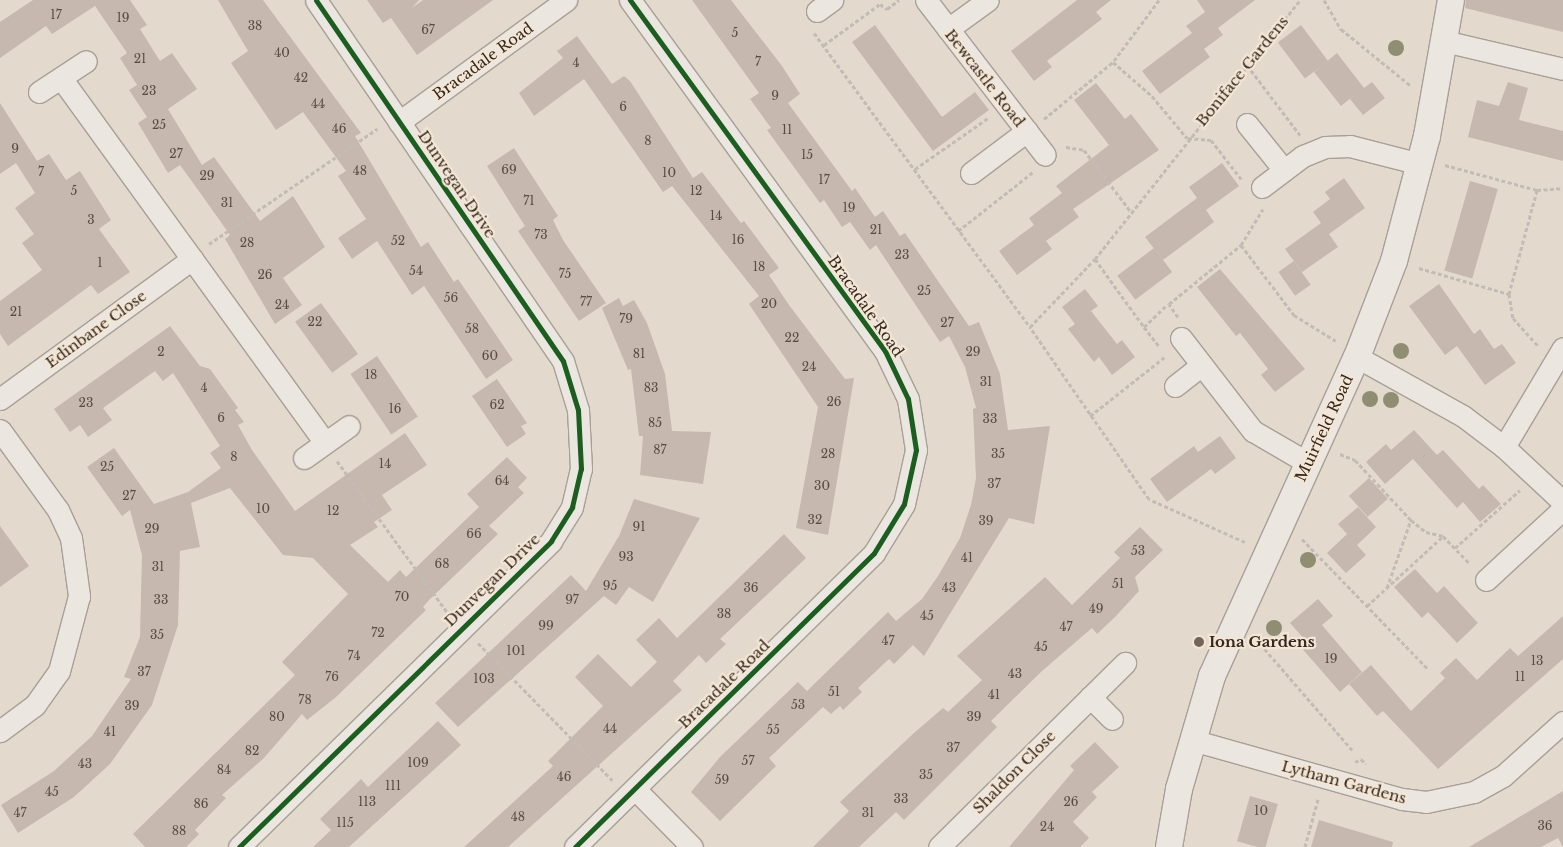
<!DOCTYPE html>
<html>
<head>
<meta charset="utf-8">
<style>
  body { margin:0 }
  #map { position:relative; width:1563px; height:847px; overflow:hidden; background:#e3dacd; font-family:"Libre Baskerville",serif }
  div>[style] { position:absolute }
  .building>* { inset:0; background:#c6b8ae; transform-origin:0 0 }
  .path>* { height:3px; margin-top:-1.5px; transform-origin:0; background:repeating-linear-gradient(90deg,#c3bcb6 0 4px,transparent 0 6.5px) }
  .roads { filter:drop-shadow(1px 0 #a89f97) drop-shadow(-1px 0 #a89f97) drop-shadow(0 1px #a89f97) drop-shadow(0 -1px #a89f97) }
  .minor>* { height:21px; margin:-10.5px; padding:0 10.5px; transform-origin:10.5px; border-radius:10.5px; background:#ebe6df }
  .tertiary>* { height:26px; margin:-13px; padding:0 13px; transform-origin:13px; border-radius:13px; background:#ebe6df }
  .cycleway>* { height:5px; margin:-2.5px; padding:0 2.5px; transform-origin:2.5px; border-radius:2.5px; background:#1b5e20 }
  .trees>* { width:16px; height:16px; margin:-8px; border-radius:50%; background:#8f8e72 }
  .dots>* { width:14px; height:14px; translate:-50% -50%; box-sizing:border-box; border:2px solid #f3e6d4; border-radius:50% }
  span { translate:-50% -50%; white-space:nowrap; text-align:center; line-height:1.15; -webkit-text-stroke:4.5px #f3e6d4; paint-order:stroke }
  .number-label { font-size:12px; color:#594b43 }
  .number-label span { -webkit-text-stroke-width:0 }
  .street-label { font-size:15px; color:#35271f }
  .poi-label { font-size:15px; color:#35271f; font-weight:700 }
  .left { translate:0 -50%; text-align:left }
</style>
</head>
<body>
<div id="map">
  <div class="building">
    <i style="clip-path:polygon(33px 0,130px 0,147px 25px,140px 29px,160px 61px,172px 53px,197px 89px,168px 109px,202px 165px,214px 157px,260px 221px,293px 196px,325px 247px,283px 278px,302px 305px,275px 324px,225px 239px,230px 235px,201px 194px,180px 165px,168px 173px,138px 123px,147px 117px,129px 90px,137px 85px,120px 58px,127px 53px,95px 6px,52px 34px,46px 26px,0 58px,0 22px)"></i>
    <i style="clip-path:polygon(218px 0,263px 0,361px 133px,355px 136px,421px 247px,428px 242px,454px 282px,458px 279px,513px 360px,486px 379px,424px 286px,412px 295px,377px 241px,352px 259px,338px 238px,366px 219px,338px 176px,346px 171px,303px 112px,276px 130px,231px 63px,248px 51px)"></i>
    <i style="clip-path:polygon(367px 0,419px 0,412px 8px,423px 0,493px 0,417px 55px,391px 18px,383px 23px)"></i>
    <i style="clip-path:polygon(692px 0,731px 0,782px 66px,800px 94px,788px 103px,852px 191px,855px 188px,875px 217px,883px 211px,900px 236px,905px 233px,969px 326px,979px 322px,1000px 374px,1008px 430px,1050px 426px,1034px 524px,1009px 518px,924px 656px,913px 645px,894px 664px,889px 659px,858px 688px,862px 692px,843px 710px,840px 706px,831px 714px,823px 707px,769px 758px,776px 766px,720px 821px,691px 792px,720px 757px,798px 682px,807px 691px,888px 612px,896px 621px,922px 599px,938px 576px,960px 538px,971px 505px,976px 478px,973px 409px,976px 408px,965px 367px,949px 336px,940px 342px,876px 245px,870px 250px,850px 222px,842px 227px,824px 200px,820px 203px,767px 130px,771px 128px,750px 99px,759px 93px)"></i>
    <i style="clip-path:polygon(1077px 0,1111px 0,1096px 12px,1102px 19px,1047px 61px,1052px 67px,1034px 81px,1011px 51px)"></i>
    <i style="clip-path:polygon(1197px 0,1255px 0,1218px 28px,1223px 35px,1204px 49px,1210px 57px,1160px 94px,1142px 71px,1192px 33px,1186px 26px,1205px 12px)"></i>
    <i style="clip-path:polygon(1466px 0,1563px 0,1563px 32px,1465px 8px)"></i>
    <i style="clip-path:polygon(875px 25px,942px 117px,975px 92px,989px 110px,933px 151px,852px 42px)"></i>
    <i style="left:1301px;top:25px;width:45px;height:29px;rotate:53deg"></i>
    <i style="clip-path:polygon(577px 36px,612px 84px,624px 76px,630px 81px,693px 178px,702px 172px,741px 223px,744px 221px,779px 268px,769px 275px,789px 305px,845px 379px,854px 378px,828px 535px,796px 528px,818px 407px,749px 304px,759px 296px,672px 186px,663px 192px,584px 79px,534px 116px,519px 93px,563px 58px,557px 51px)"></i>
    <i style="clip-path:polygon(1337px 53px,1364px 88px,1372px 82px,1385px 98px,1363px 115px,1350px 99px,1357px 93px,1341px 106px,1314px 72px)"></i>
    <i style="clip-path:polygon(1508px 82px,1528px 88px,1519px 120px,1563px 131px,1563px 161px,1468px 137px,1477px 100px,1499px 106px)"></i>
    <i style="clip-path:polygon(1096px 83px,1125px 119px,1131px 114px,1159px 150px,1073px 209px,1079px 217px,1046px 241px,1052px 249px,1017px 275px,999px 251px,1034px 225px,1029px 218px,1062px 193px,1056px 186px,1109px 145px,1074px 100px)"></i>
    <i style="clip-path:polygon(0 103px,37px 161px,49px 154px,66px 180px,80px 171px,111px 220px,99px 229px,130px 272px,98px 294px,91px 285px,8px 346px,0 334px,0 301px,42px 270px,22px 243px,34px 234px,15px 208px,35px 193px,16px 163px,0 174px)"></i>
    <i style="clip-path:polygon(514px 148px,558px 216px,553px 220px,563px 240px,606px 303px,579px 321px,518px 231px,525px 226px,487px 166px)"></i>
    <i style="clip-path:polygon(1222px 163px,1239px 186px,1206px 210px,1214px 222px,1163px 260px,1145px 237px,1197px 198px,1189px 187px)"></i>
    <i style="clip-path:polygon(1344px 178px,1365px 208px,1329px 234px,1338px 247px,1302px 272px,1285px 249px,1321px 223px,1313px 212px,1330px 199px,1325px 192px)"></i>
    <i style="left:1470px;top:181px;width:29px;height:93px;rotate:16deg"></i>
    <i style="left:1154px;top:248px;width:30px;height:46px;rotate:53deg"></i>
    <i style="left:1294px;top:261px;width:29px;height:19px;rotate:55deg"></i>
    <i style="clip-path:polygon(1220px 269px,1305px 369px,1275px 392px,1261px 375px,1268px 369px,1240px 333px,1236px 336px,1197px 287px)"></i>
    <i style="clip-path:polygon(1439px 284px,1474px 334px,1480px 329px,1494px 349px,1502px 344px,1516px 363px,1485px 385px,1457px 346px,1445px 355px,1409px 306px)"></i>
    <i style="clip-path:polygon(1085px 289px,1098px 306px,1091px 311px,1117px 344px,1122px 340px,1135px 357px,1112px 375px,1099px 357px,1094px 362px,1068px 329px,1075px 324px,1062px 307px)"></i>
    <i style="clip-path:polygon(619px 298px,623px 306px,634px 300px,647px 323px,665px 374px,672px 431px,711px 432px,703px 484px,640px 475px,643px 436px,639px 436px,631px 369px,628px 370px,602px 308px)"></i>
    <i style="left:321px;top:303px;width:63px;height:32px;rotate:54deg"></i>
    <i style="clip-path:polygon(170px 326px,200px 366px,210px 369px,238px 408px,235px 410px,244px 422px,238px 425px,252px 450px,295px 511px,405px 433px,427px 465px,382px 495px,392px 510px,374px 522px,378px 527px,350px 545px,388px 582px,400px 570px,406px 577px,479px 507px,467px 494px,507px 457px,527px 478px,518px 487px,524px 493px,489px 526px,498px 534px,429px 600px,423px 607px,426px 610px,335px 698px,307px 720px,302px 714px,264px 758px,222px 795px,226px 798px,195px 830px,199px 834px,186px 847px,145px 847px,133px 834px,295px 675px,282px 662px,348px 594px,313px 558px,283px 555px,230px 488px,191px 503px,200px 547px,180px 551px,178px 625px,152px 705px,110px 764px,74px 797px,18px 833px,1px 805px,54px 771px,92px 736px,131px 679px,124px 677px,140px 637px,142px 555px,130px 510px,122px 516px,87px 467px,114px 448px,154px 504px,188px 492px,221px 468px,210px 453px,220px 446px,173px 373px,163px 381px,155px 371px,103px 408px,112px 420px,88px 437px,80px 425px,70px 432px,54px 409px)"></i>
    <i style="left:377px;top:356px;width:73px;height:32px;rotate:56deg"></i>
    <i style="clip-path:polygon(497px 379px,527px 423px,521px 426px,526px 434px,507px 447px,472px 396px)"></i>
    <i style="clip-path:polygon(1414px 430px,1437px 455px,1443px 450px,1479px 489px,1483px 485px,1501px 504px,1480px 522px,1463px 502px,1457px 508px,1413px 459px,1385px 484px,1366px 462px,1386px 444px,1391px 450px)"></i>
    <i style="clip-path:polygon(1220px 436px,1236px 458px,1215px 474px,1211px 469px,1167px 502px,1150px 479px,1194px 446px,1198px 452px)"></i>
    <i style="left:1369px;top:478px;width:28px;height:27px;rotate:48deg"></i>
    <i style="clip-path:polygon(634px 499px,700px 518px,653px 602px,629px 587px,616px 605px,604px 596px,458px 727px,435px 703px,571px 575px,586px 591px,619px 536px)"></i>
    <i style="clip-path:polygon(1358px 507px,1376px 527px,1357px 545px,1349px 536px,1366px 555px,1346px 573px,1327px 553px,1347px 534px,1338px 524px)"></i>
    <i style="clip-path:polygon(0 526px,29px 566px,0 587px)"></i>
    <i style="clip-path:polygon(1140px 527px,1163px 550px,1135px 577px,1139px 591px,1115px 617px,1097px 634px,1092px 628px,1042px 671px,991px 721px,997px 727px,904px 820px,896px 812px,859px 847px,813px 847px,849px 811px,840px 802px,914px 733px,943px 708px,948px 712px,982px 680px,957px 656px,1045px 577px,1072px 605px,1120px 558px,1114px 552px)"></i>
    <i style="clip-path:polygon(784px 534px,806px 558px,720px 639px,726px 644px,706px 663px,699px 655px,673px 681px,682px 690px,508px 847px,464px 847px,553px 766px,548px 761px,603px 706px,575px 677px,598px 654px,631px 687px,657px 662px,636px 640px,659px 618px,677px 638px)"></i>
    <i style="clip-path:polygon(1415px 569px,1437px 593px,1444px 586px,1478px 623px,1457px 643px,1428px 612px,1422px 618px,1394px 587px)"></i>
    <i style="clip-path:polygon(1318px 599px,1333px 616px,1322px 625px,1362px 672px,1340px 692px,1299px 645px,1305px 640px,1290px 623px)"></i>
    <i style="clip-path:polygon(1563px 616px,1563px 659px,1438px 769px,1383px 711px,1377px 716px,1349px 684px,1371px 665px,1411px 711px,1445px 678px,1440px 673px,1456px 658px,1477px 680px,1510px 648px,1518px 656px)"></i>
    <i style="clip-path:polygon(438px 721px,461px 745px,349px 847px,313px 847px,331px 830px,320px 819px,361px 779px,368px 787px)"></i>
    <i style="clip-path:polygon(1095px 742px,1119px 767px,1092px 792px,1097px 797px,1073px 822px,1089px 838px,1080px 847px,1009px 847px,1074px 770px,1070px 766px)"></i>
    <i style="clip-path:polygon(1563px 791px,1563px 847px,1558px 838px,1541px 847px,1469px 847px)"></i>
    <i style="left:1250px;top:796px;width:29px;height:47px;rotate:16deg"></i>
    <i style="clip-path:polygon(1319px 820px,1393px 842px,1392px 847px,1311px 847px)"></i>
  </div>
  <div class="path">
    <i style="left:1159px;top:0;width:77px;rotate:126.6deg"></i>
    <i style="left:1113px;top:62px;width:52px;rotate:41.1deg"></i>
    <i style="left:1152px;top:96px;width:55px;rotate:50.2deg"></i>
    <i style="left:1324px;top:0;width:34px;rotate:60deg"></i>
    <i style="left:1341px;top:29px;width:89px;rotate:39.1deg"></i>
    <i style="left:814px;top:33px;width:365px;rotate:53.7deg"></i>
    <i style="left:824px;top:45px;width:69px;rotate:-36.2deg"></i>
    <i style="left:880px;top:4px;width:9px;rotate:36deg"></i>
    <i style="left:887px;top:9px;width:15px;rotate:-37deg"></i>
    <i style="left:1247px;top:65px;width:88px;rotate:52.9deg"></i>
    <i style="left:1044px;top:119px;width:89px;rotate:-39.6deg"></i>
    <i style="left:1188px;top:138px;width:23px;rotate:5deg"></i>
    <i style="left:1211px;top:140px;width:51px;rotate:52.2deg"></i>
    <i style="left:1066px;top:147px;width:18px;rotate:9deg"></i>
    <i style="left:1084px;top:150px;width:78px;rotate:52.8deg"></i>
    <i style="left:1445px;top:165px;width:95px;rotate:15.2deg"></i>
    <i style="left:1537px;top:190px;width:26px;rotate:-4deg"></i>
    <i style="left:915px;top:169px;width:89px;rotate:-34.9deg"></i>
    <i style="left:1537px;top:190px;width:108px;rotate:105.1deg"></i>
    <i style="left:1509px;top:294px;width:24px;rotate:81deg"></i>
    <i style="left:1513px;top:318px;width:38px;rotate:48deg"></i>
    <i style="left:958px;top:231px;width:95px;rotate:-38.2deg"></i>
    <i style="left:209px;top:244px;width:204px;rotate:-34.4deg"></i>
    <i style="left:1241px;top:245px;width:88px;rotate:52.9deg"></i>
    <i style="left:1294px;top:315px;width:49px;rotate:31.8deg"></i>
    <i style="left:1095px;top:259px;width:84px;rotate:54.2deg"></i>
    <i style="left:1144px;top:327px;width:33px;rotate:-44deg"></i>
    <i style="left:1419px;top:268px;width:94px;rotate:16.1deg"></i>
    <i style="left:1178px;top:317px;width:16px;rotate:-125deg"></i>
    <i style="left:1169px;top:304px;width:93px;rotate:-39.3deg"></i>
    <i style="left:1241px;top:245px;width:42px;rotate:-58.6deg"></i>
    <i style="left:1144px;top:327px;width:24px;rotate:52deg"></i>
    <i style="left:1090px;top:416px;width:97px;rotate:-38.3deg"></i>
    <i style="left:1340px;top:454px;width:16px;rotate:22deg"></i>
    <i style="left:1355px;top:460px;width:82px;rotate:47deg"></i>
    <i style="left:1411px;top:520px;width:19px;rotate:39deg"></i>
    <i style="left:1426px;top:532px;width:17px;rotate:13deg"></i>
    <i style="left:1443px;top:536px;width:39px;rotate:46deg"></i>
    <i style="left:337px;top:461px;width:187px;rotate:53.9deg"></i>
    <i style="left:1302px;top:539px;width:180px;rotate:45.9deg"></i>
    <i style="left:1245px;top:542px;width:105px;rotate:-155.9deg"></i>
    <i style="left:1149px;top:499px;width:209px;rotate:-124.7deg"></i>
    <i style="left:1030px;top:327px;width:94px;rotate:-46.3deg"></i>
    <i style="left:1095px;top:259px;width:330px;rotate:-51.6deg"></i>
    <i style="left:1455px;top:548px;width:87px;rotate:-41.7deg"></i>
    <i style="left:1387px;top:588px;width:72px;rotate:-70.6deg"></i>
    <i style="left:1367px;top:606px;width:103px;rotate:-42.6deg"></i>
    <i style="left:1256px;top:639px;width:147px;rotate:49.1deg"></i>
    <i style="left:478px;top:643px;width:192px;rotate:45.6deg"></i>
    <i style="left:1355px;top:762px;width:7px;rotate:-27deg"></i>
    <i style="left:1361px;top:759px;width:7px;rotate:45deg"></i>
    <i style="left:1305px;top:847px;width:50px;rotate:-74.8deg"></i>
  </div>
  <div class="roads">
    <div class="minor">
      <i style="left:926px;top:0;width:195px;rotate:52.5deg"></i>
      <i style="left:817px;top:11px;width:19px;rotate:-36deg"></i>
      <i style="left:948px;top:29px;width:49px;rotate:-35.9deg"></i>
      <i style="left:1444px;top:41px;width:122px;rotate:13.2deg"></i>
      <i style="left:61px;top:78px;width:450px;rotate:54.1deg"></i>
      <i style="left:39px;top:92px;width:56px;rotate:-33.4deg"></i>
      <i style="left:399px;top:122px;width:207px;rotate:-36.1deg"></i>
      <i style="left:1247px;top:124px;width:59px;rotate:51.2deg"></i>
      <i style="left:971px;top:173px;width:70px;rotate:-36.9deg"></i>
      <i style="left:1262px;top:187px;width:51px;rotate:-37.1deg"></i>
      <i style="left:1303px;top:156px;width:24px;rotate:-22deg"></i>
      <i style="left:1325px;top:147px;width:25px;rotate:-2deg"></i>
      <i style="left:1350px;top:146px;width:72px;rotate:14.4deg"></i>
      <i style="left:1181px;top:338px;width:118px;rotate:52.3deg"></i>
      <i style="left:1253px;top:431px;width:64px;rotate:30.2deg"></i>
      <i style="left:1357px;top:357px;width:121px;rotate:29.1deg"></i>
      <i style="left:1463px;top:416px;width:51px;rotate:37.1deg"></i>
      <i style="left:1504px;top:447px;width:81px;rotate:43deg"></i>
      <i style="left:1175px;top:386px;width:34px;rotate:-38deg"></i>
      <i style="left:0;top:399px;width:238px;rotate:-36.1deg"></i>
      <i style="left:0;top:430px;width:99px;rotate:54.1deg"></i>
      <i style="left:58px;top:510px;width:31px;rotate:65deg"></i>
      <i style="left:71px;top:538px;width:59px;rotate:82.1deg"></i>
      <i style="left:79px;top:596px;width:78px;rotate:104.9deg"></i>
      <i style="left:59px;top:671px;width:42px;rotate:125.2deg"></i>
      <i style="left:35px;top:705px;width:44px;rotate:143.4deg"></i>
      <i style="left:1504px;top:447px;width:115px;rotate:-59.2deg"></i>
      <i style="left:304px;top:458px;width:55px;rotate:-35.4deg"></i>
      <i style="left:1486px;top:580px;width:105px;rotate:-42.7deg"></i>
      <i style="left:1090px;top:697px;width:31px;rotate:45deg"></i>
      <i style="left:1192px;top:740px;width:218px;rotate:15.7deg"></i>
      <i style="left:1402px;top:799px;width:24px;rotate:7deg"></i>
      <i style="left:1426px;top:802px;width:49px;rotate:-11.8deg"></i>
      <i style="left:1474px;top:792px;width:33px;rotate:-29deg"></i>
      <i style="left:1503px;top:776px;width:81px;rotate:-42deg"></i>
      <i style="left:635px;top:789px;width:81px;rotate:45.5deg"></i>
      <i style="left:239px;top:847px;width:437px;rotate:-44.4deg"></i>
      <i style="left:551px;top:541px;width:40px;rotate:-58deg"></i>
      <i style="left:572px;top:507px;width:39px;rotate:-77deg"></i>
      <i style="left:581px;top:469px;width:59px;rotate:-92.9deg"></i>
      <i style="left:578px;top:410px;width:51px;rotate:-107deg"></i>
      <i style="left:563px;top:361px;width:437px;rotate:-124.4deg"></i>
      <i style="left:575px;top:847px;width:419px;rotate:-44.5deg"></i>
      <i style="left:874px;top:553px;width:57px;rotate:-58.5deg"></i>
      <i style="left:904px;top:504px;width:55px;rotate:-77.5deg"></i>
      <i style="left:916px;top:450px;width:52px;rotate:-98.9deg"></i>
      <i style="left:908px;top:399px;width:53px;rotate:-115.6deg"></i>
      <i style="left:885px;top:351px;width:434px;rotate:-126deg"></i>
      <i style="left:939px;top:847px;width:262px;rotate:-44.7deg"></i>
    </div>
    <div class="tertiary">
      <i style="left:1169px;top:847px;width:59px;rotate:-80.2deg"></i>
      <i style="left:1179px;top:789px;width:118px;rotate:-73.7deg"></i>
      <i style="left:1212px;top:676px;width:350px;rotate:-65.6deg"></i>
      <i style="left:1357px;top:357px;width:103px;rotate:-68.9deg"></i>
      <i style="left:1394px;top:261px;width:129px;rotate:-75.2deg"></i>
      <i style="left:1427px;top:136px;width:138px;rotate:-80deg"></i>
    </div>
  </div>
  <div class="cycleway">
    <i style="left:239px;top:847px;width:437px;rotate:-44.4deg"></i>
    <i style="left:551px;top:541px;width:40px;rotate:-58deg"></i>
    <i style="left:572px;top:507px;width:39px;rotate:-77deg"></i>
    <i style="left:581px;top:469px;width:59px;rotate:-92.9deg"></i>
    <i style="left:578px;top:410px;width:51px;rotate:-107deg"></i>
    <i style="left:563px;top:361px;width:437px;rotate:-124.4deg"></i>
    <i style="left:575px;top:847px;width:419px;rotate:-44.5deg"></i>
    <i style="left:874px;top:553px;width:57px;rotate:-58.5deg"></i>
    <i style="left:904px;top:504px;width:55px;rotate:-77.5deg"></i>
    <i style="left:916px;top:450px;width:52px;rotate:-98.9deg"></i>
    <i style="left:908px;top:399px;width:53px;rotate:-115.6deg"></i>
    <i style="left:885px;top:351px;width:434px;rotate:-126deg"></i>
  </div>
  <div class="trees">
    <i style="left:1396px;top:48px"></i>
    <i style="left:1401px;top:351px"></i>
    <i style="left:1370px;top:399px"></i>
    <i style="left:1391px;top:400px"></i>
    <i style="left:1308px;top:560px"></i>
    <i style="left:1274px;top:628px"></i>
  </div>
  <div class="dots">
    <i style="left:1199px;top:642px;background:#72665c"></i>
  </div>
  <div class="number-label">
    <span style="left:56px;top:15px">17</span>
    <span style="left:123px;top:18px">19</span>
    <span style="left:255px;top:26px">38</span>
    <span style="left:428px;top:30px">67</span>
    <span style="left:735px;top:33px">5</span>
    <span style="left:282px;top:53px">40</span>
    <span style="left:140px;top:59px">21</span>
    <span style="left:758px;top:62px">7</span>
    <span style="left:576px;top:63px">4</span>
    <span style="left:301px;top:78px">42</span>
    <span style="left:149px;top:91px">23</span>
    <span style="left:775px;top:96px">9</span>
    <span style="left:318px;top:104px">44</span>
    <span style="left:623px;top:107px">6</span>
    <span style="left:159px;top:125px">25</span>
    <span style="left:339px;top:129px">46</span>
    <span style="left:787px;top:130px">11</span>
    <span style="left:648px;top:141px">8</span>
    <span style="left:15px;top:149px">9</span>
    <span style="left:176px;top:154px">27</span>
    <span style="left:807px;top:155px">15</span>
    <span style="left:509px;top:170px">69</span>
    <span style="left:360px;top:171px">48</span>
    <span style="left:41px;top:172px">7</span>
    <span style="left:669px;top:173px">10</span>
    <span style="left:207px;top:176px">29</span>
    <span style="left:824px;top:180px">17</span>
    <span style="left:74px;top:191px">5</span>
    <span style="left:696px;top:191px">12</span>
    <span style="left:529px;top:201px">71</span>
    <span style="left:227px;top:203px">31</span>
    <span style="left:849px;top:208px">19</span>
    <span style="left:716px;top:216px">14</span>
    <span style="left:91px;top:220px">3</span>
    <span style="left:876px;top:230px">21</span>
    <span style="left:541px;top:235px">73</span>
    <span style="left:738px;top:240px">16</span>
    <span style="left:398px;top:241px">52</span>
    <span style="left:247px;top:243px">28</span>
    <span style="left:902px;top:255px">23</span>
    <span style="left:100px;top:263px">1</span>
    <span style="left:759px;top:267px">18</span>
    <span style="left:416px;top:271px">54</span>
    <span style="left:565px;top:274px">75</span>
    <span style="left:265px;top:275px">26</span>
    <span style="left:924px;top:291px">25</span>
    <span style="left:451px;top:298px">56</span>
    <span style="left:586px;top:302px">77</span>
    <span style="left:769px;top:304px">20</span>
    <span style="left:282px;top:305px">24</span>
    <span style="left:16px;top:312px">21</span>
    <span style="left:626px;top:319px">79</span>
    <span style="left:315px;top:322px">22</span>
    <span style="left:947px;top:323px">27</span>
    <span style="left:472px;top:329px">58</span>
    <span style="left:792px;top:338px">22</span>
    <span style="left:161px;top:352px">2</span>
    <span style="left:973px;top:352px">29</span>
    <span style="left:639px;top:354px">81</span>
    <span style="left:490px;top:356px">60</span>
    <span style="left:809px;top:367px">24</span>
    <span style="left:371px;top:375px">18</span>
    <span style="left:986px;top:382px">31</span>
    <span style="left:204px;top:388px">4</span>
    <span style="left:651px;top:388px">83</span>
    <span style="left:834px;top:402px">26</span>
    <span style="left:86px;top:403px">23</span>
    <span style="left:497px;top:405px">62</span>
    <span style="left:395px;top:409px">16</span>
    <span style="left:221px;top:418px">6</span>
    <span style="left:990px;top:419px">33</span>
    <span style="left:655px;top:423px">85</span>
    <span style="left:660px;top:450px">87</span>
    <span style="left:828px;top:454px">28</span>
    <span style="left:998px;top:454px">35</span>
    <span style="left:234px;top:457px">8</span>
    <span style="left:385px;top:464px">14</span>
    <span style="left:107px;top:467px">25</span>
    <span style="left:502px;top:481px">64</span>
    <span style="left:994px;top:484px">37</span>
    <span style="left:822px;top:486px">30</span>
    <span style="left:129px;top:496px">27</span>
    <span style="left:263px;top:509px">10</span>
    <span style="left:333px;top:511px">12</span>
    <span style="left:815px;top:520px">32</span>
    <span style="left:986px;top:521px">39</span>
    <span style="left:639px;top:527px">91</span>
    <span style="left:152px;top:529px">29</span>
    <span style="left:474px;top:534px">66</span>
    <span style="left:1138px;top:551px">53</span>
    <span style="left:626px;top:557px">93</span>
    <span style="left:967px;top:558px">41</span>
    <span style="left:442px;top:564px">68</span>
    <span style="left:158px;top:567px">31</span>
    <span style="left:1118px;top:584px">51</span>
    <span style="left:610px;top:586px">95</span>
    <span style="left:751px;top:588px">36</span>
    <span style="left:949px;top:588px">43</span>
    <span style="left:402px;top:597px">70</span>
    <span style="left:161px;top:600px">33</span>
    <span style="left:572px;top:600px">97</span>
    <span style="left:1096px;top:609px">49</span>
    <span style="left:724px;top:614px">38</span>
    <span style="left:927px;top:616px">45</span>
    <span style="left:546px;top:626px">99</span>
    <span style="left:1066px;top:627px">47</span>
    <span style="left:378px;top:633px">72</span>
    <span style="left:157px;top:635px">35</span>
    <span style="left:888px;top:641px">47</span>
    <span style="left:1041px;top:647px">45</span>
    <span style="left:516px;top:651px">101</span>
    <span style="left:354px;top:656px">74</span>
    <span style="left:1331px;top:659px">19</span>
    <span style="left:1537px;top:661px">13</span>
    <span style="left:144px;top:672px">37</span>
    <span style="left:1015px;top:674px">43</span>
    <span style="left:332px;top:677px">76</span>
    <span style="left:1520px;top:677px">11</span>
    <span style="left:484px;top:679px">103</span>
    <span style="left:834px;top:692px">51</span>
    <span style="left:994px;top:695px">41</span>
    <span style="left:305px;top:700px">78</span>
    <span style="left:798px;top:705px">53</span>
    <span style="left:132px;top:706px">39</span>
    <span style="left:277px;top:717px">80</span>
    <span style="left:974px;top:717px">39</span>
    <span style="left:610px;top:729px">44</span>
    <span style="left:773px;top:730px">55</span>
    <span style="left:110px;top:732px">41</span>
    <span style="left:953px;top:748px">37</span>
    <span style="left:252px;top:751px">82</span>
    <span style="left:748px;top:761px">57</span>
    <span style="left:418px;top:763px">109</span>
    <span style="left:85px;top:764px">43</span>
    <span style="left:224px;top:770px">84</span>
    <span style="left:926px;top:775px">35</span>
    <span style="left:564px;top:777px">46</span>
    <span style="left:722px;top:780px">59</span>
    <span style="left:393px;top:786px">111</span>
    <span style="left:52px;top:792px">45</span>
    <span style="left:901px;top:799px">33</span>
    <span style="left:367px;top:802px">113</span>
    <span style="left:1071px;top:802px">26</span>
    <span style="left:201px;top:804px">86</span>
    <span style="left:1261px;top:811px">10</span>
    <span style="left:20px;top:813px">47</span>
    <span style="left:868px;top:813px">31</span>
    <span style="left:518px;top:817px">48</span>
    <span style="left:345px;top:823px">115</span>
    <span style="left:1545px;top:826px">36</span>
    <span style="left:1047px;top:827px">24</span>
    <span style="left:179px;top:831px">88</span>
  </div>
  <div class="street-label">
    <span style="left:483px;top:61px;rotate:-36deg">Bracadale Road</span>
    <span style="left:1242px;top:71px;rotate:-51deg">Boniface Gardens</span>
    <span style="left:985px;top:78px;rotate:52deg">Bewcastle Road</span>
    <span style="left:457px;top:184px;rotate:56deg">Dunvegan Drive</span>
    <span style="left:866px;top:306px;rotate:55deg">Bracadale Road</span>
    <span style="left:96px;top:329px;rotate:-36deg">Edinbane Close</span>
    <span style="left:1324px;top:428px;rotate:-65deg">Muirfield Road</span>
    <span style="left:492px;top:580px;rotate:-44deg">Dunvegan Drive</span>
    <span style="left:724px;top:684px;rotate:-44deg">Bracadale Road</span>
    <span style="left:1014px;top:772px;rotate:-45deg">Shaldon Close</span>
    <span style="left:1344px;top:782px;rotate:15deg">Lytham Gardens</span>
  </div>
  <div class="poi-label">
    <span class="left" style="left:1209px;top:642px">Iona Gardens</span>
  </div>
</div>
</body>
</html>
